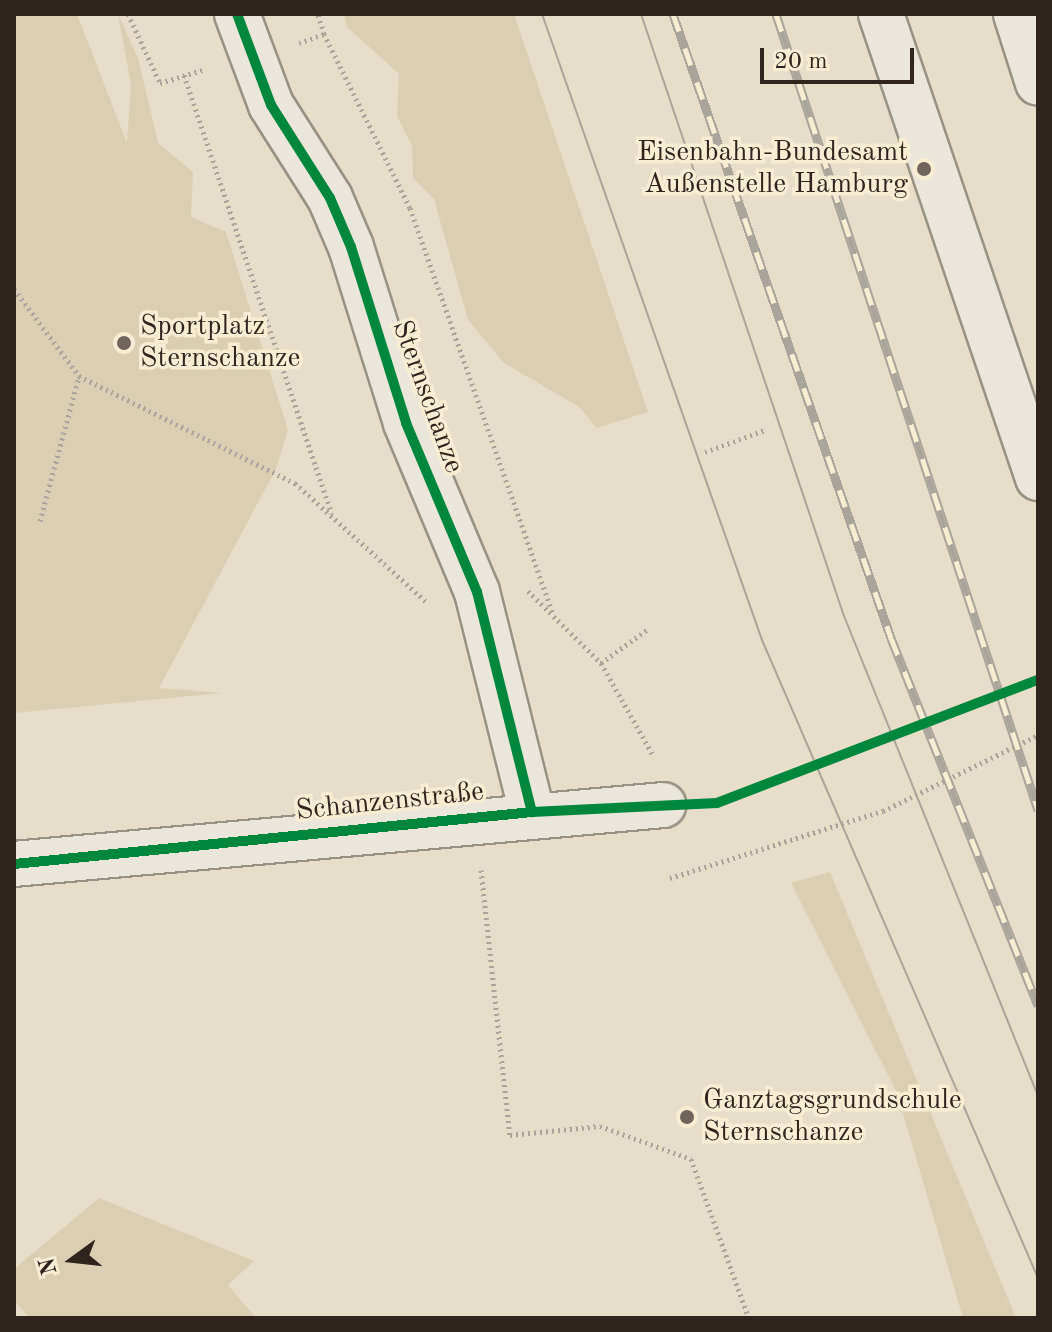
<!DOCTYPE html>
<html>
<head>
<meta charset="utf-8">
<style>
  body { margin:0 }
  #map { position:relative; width:1052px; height:1332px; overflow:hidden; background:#e6dec9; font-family:"Old Standard TT",serif }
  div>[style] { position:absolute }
  .green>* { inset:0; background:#dbcfb3 }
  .path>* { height:5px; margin-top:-2.5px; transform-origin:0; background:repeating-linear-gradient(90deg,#a9a49c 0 2px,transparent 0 6px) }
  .roads { filter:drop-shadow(2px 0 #989286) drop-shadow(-2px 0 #989286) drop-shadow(0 2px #989286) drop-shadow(0 -2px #989286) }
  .minor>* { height:44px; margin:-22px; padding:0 22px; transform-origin:22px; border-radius:22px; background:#eae6dc }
  .tram>* { height:2px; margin:-1px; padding:0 1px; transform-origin:1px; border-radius:1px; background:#a9a49c }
  .rail>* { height:9px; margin-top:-4.5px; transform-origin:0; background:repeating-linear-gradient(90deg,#f7edd3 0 18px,#a9a49c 0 36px); box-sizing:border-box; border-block:2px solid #a9a49c }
  .cycleway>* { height:10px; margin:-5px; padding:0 5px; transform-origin:5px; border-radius:5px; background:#00873e }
  .dots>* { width:22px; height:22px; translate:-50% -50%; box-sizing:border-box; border:4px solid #f7edd3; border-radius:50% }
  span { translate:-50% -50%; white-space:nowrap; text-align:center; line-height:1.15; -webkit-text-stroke:7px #f7edd3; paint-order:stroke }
  .poi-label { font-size:28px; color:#30241f }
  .right { translate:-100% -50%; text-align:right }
  .left { translate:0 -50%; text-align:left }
  .street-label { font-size:28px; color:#30241f }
  .frame { position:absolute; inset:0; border:16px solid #30241f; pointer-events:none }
  .north { position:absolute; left:32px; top:1220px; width:80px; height:80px; -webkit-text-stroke:6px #f7edd3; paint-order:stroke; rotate:255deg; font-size:22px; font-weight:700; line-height:32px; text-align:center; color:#30241f }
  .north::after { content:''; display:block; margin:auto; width:28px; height:36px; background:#30241f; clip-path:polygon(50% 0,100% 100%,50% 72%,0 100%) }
  .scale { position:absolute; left:760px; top:48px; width:154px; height:36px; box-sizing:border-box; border:4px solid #30241f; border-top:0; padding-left:10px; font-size:24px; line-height:28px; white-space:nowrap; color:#30241f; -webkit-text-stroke:6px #f7edd3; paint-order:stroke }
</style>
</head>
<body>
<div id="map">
  <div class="green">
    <i style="clip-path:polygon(14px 14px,77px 14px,127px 143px,131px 85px,118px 14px,138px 58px,158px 143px,193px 172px,191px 217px,226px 232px,288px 430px,276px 469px,159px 688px,222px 693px,14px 713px)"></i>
    <i style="clip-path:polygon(344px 14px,514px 14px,648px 412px,597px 428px,579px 407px,504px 363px,468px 320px,434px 199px,413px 178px,412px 146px,397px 116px,399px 74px,347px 27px)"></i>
    <i style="clip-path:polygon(830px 872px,1016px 1318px,963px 1318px,897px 1093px,791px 883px)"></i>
    <i style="clip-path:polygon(99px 1198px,254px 1261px,228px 1285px,256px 1318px,29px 1318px,14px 1300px,14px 1269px)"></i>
  </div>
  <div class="path">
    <i style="left:128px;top:14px;width:76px;rotate:65.1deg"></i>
    <i style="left:160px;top:83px;width:47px;rotate:-17.3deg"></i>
    <i style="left:324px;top:34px;width:194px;rotate:63.7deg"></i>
    <i style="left:410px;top:208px;width:431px;rotate:70.6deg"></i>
    <i style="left:299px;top:43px;width:27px;rotate:-20deg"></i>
    <i style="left:324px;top:34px;width:21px;rotate:-107deg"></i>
    <i style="left:184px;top:75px;width:463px;rotate:71.4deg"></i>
    <i style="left:14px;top:289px;width:109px;rotate:53.2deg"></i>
    <i style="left:79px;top:376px;width:241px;rotate:26.4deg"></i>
    <i style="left:295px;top:483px;width:176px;rotate:42.2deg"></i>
    <i style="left:705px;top:452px;width:64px;rotate:-20.1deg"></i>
    <i style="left:40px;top:521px;width:150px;rotate:-74.9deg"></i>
    <i style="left:528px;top:591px;width:103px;rotate:44.6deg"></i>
    <i style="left:601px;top:663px;width:58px;rotate:-35.9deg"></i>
    <i style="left:601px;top:663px;width:108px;rotate:60.6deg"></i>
    <i style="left:481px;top:870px;width:267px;rotate:83.8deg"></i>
    <i style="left:510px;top:1135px;width:90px;rotate:-5.7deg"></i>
    <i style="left:600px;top:1126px;width:97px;rotate:19.9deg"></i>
    <i style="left:691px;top:1159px;width:169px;rotate:70deg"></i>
    <i style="left:670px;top:878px;width:223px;rotate:-17.5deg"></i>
    <i style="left:883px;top:811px;width:173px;rotate:-26.1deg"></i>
  </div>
  <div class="roads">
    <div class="minor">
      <i style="left:237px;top:14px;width:97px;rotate:69.5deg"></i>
      <i style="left:271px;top:105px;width:110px;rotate:57.6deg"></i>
      <i style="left:330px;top:198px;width:53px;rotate:66.8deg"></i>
      <i style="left:351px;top:247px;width:184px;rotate:72.6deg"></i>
      <i style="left:406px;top:423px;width:183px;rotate:67.2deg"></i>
      <i style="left:477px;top:592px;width:227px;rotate:76deg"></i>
      <i style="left:881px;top:14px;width:490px;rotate:71.3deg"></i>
      <i style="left:1016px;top:14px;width:72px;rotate:72.3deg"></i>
      <i style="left:14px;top:864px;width:652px;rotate:-5.19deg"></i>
    </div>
  </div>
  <div class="tram">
    <i style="left:542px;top:14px;width:664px;rotate:70.64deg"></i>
    <i style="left:762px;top:640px;width:695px;rotate:66.61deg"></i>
    <i style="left:641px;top:14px;width:635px;rotate:71.37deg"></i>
    <i style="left:844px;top:616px;width:518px;rotate:67.99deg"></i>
  </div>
  <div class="rail">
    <i style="left:673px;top:14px;width:661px;rotate:70.74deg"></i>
    <i style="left:891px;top:638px;width:396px;rotate:68.2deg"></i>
    <i style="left:776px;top:14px;width:838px;rotate:71.78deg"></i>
  </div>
  <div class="cycleway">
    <i style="left:237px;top:14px;width:97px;rotate:69.5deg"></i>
    <i style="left:271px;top:105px;width:110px;rotate:57.6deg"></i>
    <i style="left:330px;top:198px;width:53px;rotate:66.8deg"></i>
    <i style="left:351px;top:247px;width:184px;rotate:72.6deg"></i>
    <i style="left:406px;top:423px;width:183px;rotate:67.2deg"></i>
    <i style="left:477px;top:592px;width:227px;rotate:76deg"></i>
    <i style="left:14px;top:864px;width:521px;rotate:-5.73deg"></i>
    <i style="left:532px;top:812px;width:185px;rotate:-2.8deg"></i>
    <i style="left:717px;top:803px;width:344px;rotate:-21deg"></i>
  </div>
  <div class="dots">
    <i style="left:924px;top:169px;background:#70655a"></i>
    <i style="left:124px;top:343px;background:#70655a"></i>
    <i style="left:687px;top:1117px;background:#70655a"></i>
  </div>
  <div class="poi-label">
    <span class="right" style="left:908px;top:169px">Eisenbahn-Bundesamt<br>Außenstelle Hamburg</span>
    <span class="left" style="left:140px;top:343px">Sportplatz<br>Sternschanze</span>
    <span class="left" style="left:703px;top:1117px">Ganztagsgrundschule<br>Sternschanze</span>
  </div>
  <div class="street-label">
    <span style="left:427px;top:397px;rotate:70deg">Sternschanze</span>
    <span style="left:390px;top:802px;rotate:-6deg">Schanzenstraße</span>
  </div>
  <div class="frame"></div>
  <div class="north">N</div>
  <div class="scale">20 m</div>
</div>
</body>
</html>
